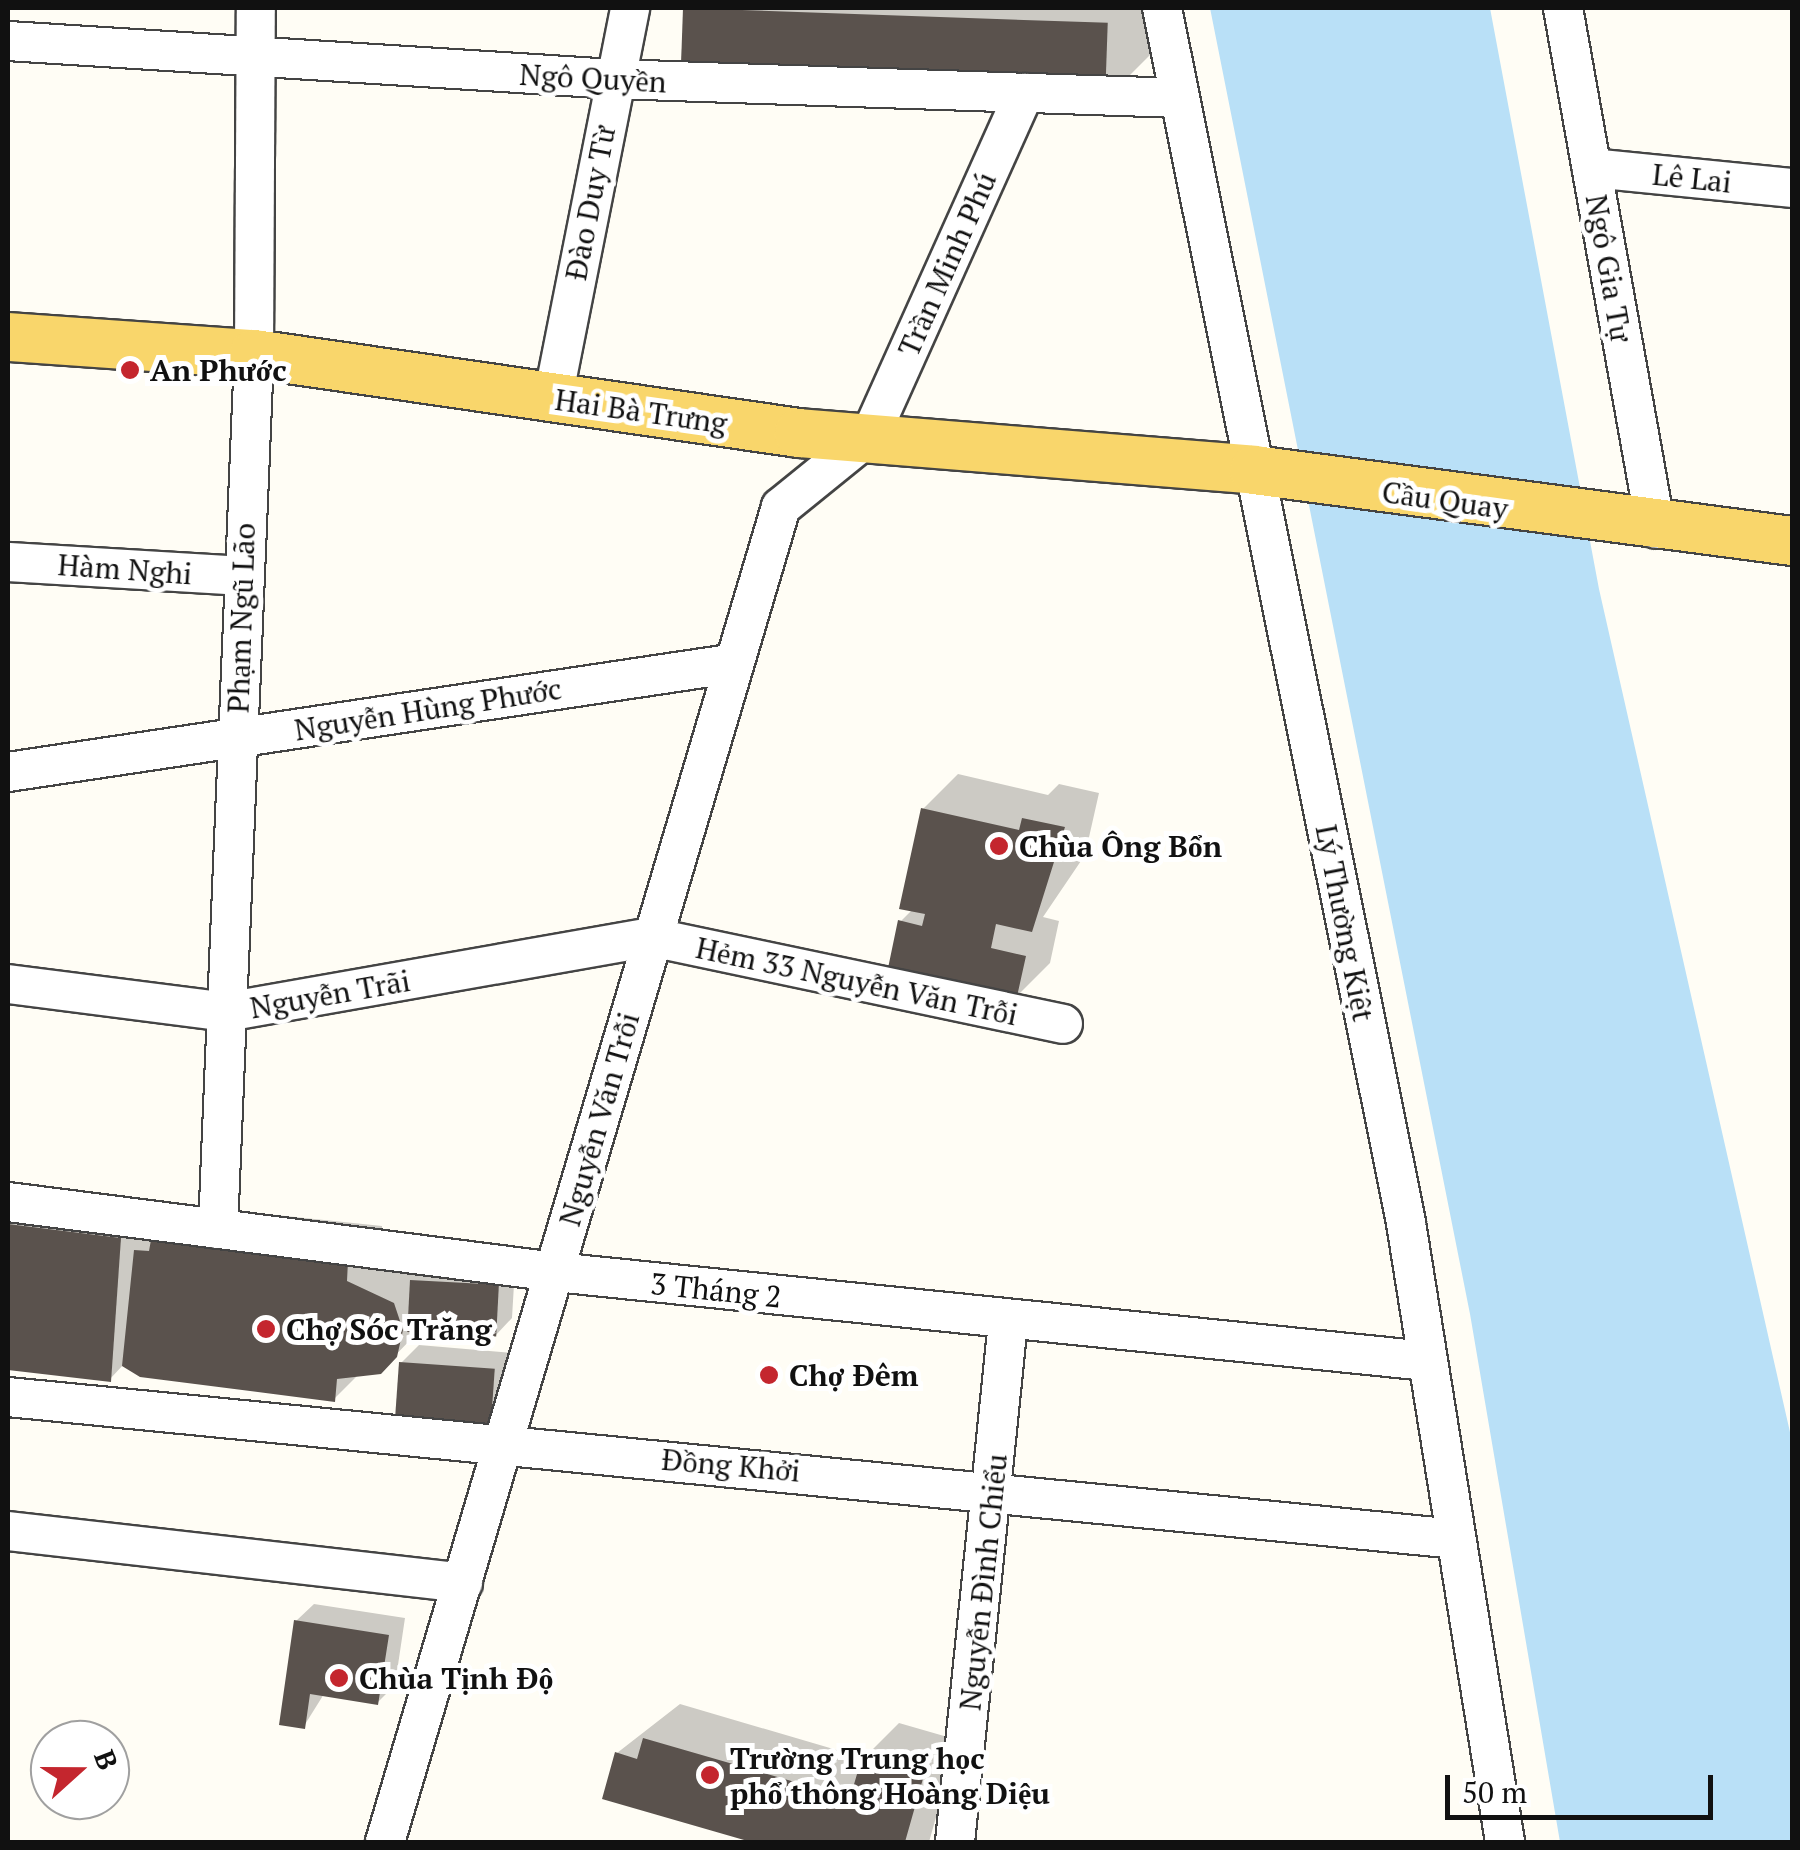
<!DOCTYPE html>
<html>
<head>
<meta charset="utf-8">
<style>
  body { margin:0 }
  #map { position:relative; width:1800px; height:1850px; overflow:hidden; background:#fffdf5; font-family:"PT Serif",serif }
  div>[style] { position:absolute }
  .water>* { inset:0; background:#b9e0f7 }
  .shadow>* { inset:0; background:#0003 }
  .building>* { inset:0; background:#5a524d; transform-origin:0 0 }
  .roads { filter:drop-shadow(2px 0 #444) drop-shadow(-2px 0 #444) drop-shadow(0 2px #444) drop-shadow(0 -2px #444) }
  .minor>* { height:38px; margin:-19px; padding:0 19px; transform-origin:19px; border-radius:19px; background:#fff }
  .major>* { height:48px; margin:-24px; padding:0 24px; transform-origin:24px; border-radius:24px; background:#f9d66b }
  .dots>* { width:28px; height:28px; translate:-50% -50%; box-sizing:border-box; border:5px solid #fff; border-radius:50% }
  span { translate:-50% -50%; white-space:nowrap; text-align:center; line-height:1.15; -webkit-text-stroke:10px #fff; paint-order:stroke }
  .street-label { font-size:30px; color:#111 }
  .poi-label { font-size:30px; color:#111; font-weight:700 }
  .left { translate:0 -50%; text-align:left }
  .frame { position:absolute; inset:0; border:10px solid #111; pointer-events:none }
  .north { position:absolute; left:30px; top:1720px; width:100px; height:100px; box-sizing:border-box; background:#fff; border:2px solid #a0a0a0; border-radius:50%; rotate:69deg; font-size:28px; font-weight:700; line-height:40px; text-align:center; color:#111 }
  .north::after { content:''; display:block; margin:auto; width:35px; height:45px; background:#c4262e; clip-path:polygon(50% 0,100% 100%,50% 72%,0 100%) }
  .scale { position:absolute; left:1445px; top:1775px; width:268px; height:45px; box-sizing:border-box; border:5px solid #111; border-top:0; padding-left:12px; font-size:30px; line-height:35px; white-space:nowrap; color:#111; -webkit-text-stroke:8px #fff; paint-order:stroke }
</style>
</head>
<body>
<div id="map">
  <div class="water">
    <i style="clip-path:polygon(1210px 8px,1490px 8px,1599px 589px,1792px 1441px,1792px 1842px,1560px 1842px,1470px 1314px)"></i>
  </div>
  <div class="shadow">
    <i style="clip-path:polygon(685px 8px,1148px 8px,1159px 46px,1124px 81px,681px 62px)"></i>
    <i style="clip-path:polygon(958px 774px,1048px 795px,1059px 784px,1099px 793px,1085px 855px,1043px 917px,1059px 921px,1050px 963px,1015px 998px,900px 922px,913px 909px,923px 809px)"></i>
    <i style="clip-path:polygon(8px 1185px,178px 1216px,189px 1206px,382px 1226px,381px 1246px,515px 1268px,512px 1318px,495px 1336px,419px 1331px,379px 1372px,359px 1374px,334px 1399px,124px 1364px,110px 1379px,8px 1368px)"></i>
    <i style="clip-path:polygon(419px 1345px,512px 1353px,490px 1422px,401px 1363px)"></i>
    <i style="clip-path:polygon(314px 1604px,405px 1618px,395px 1685px,378px 1702px,324px 1694px,304px 1726px,296px 1621px)"></i>
    <i style="clip-path:polygon(680px 1704px,864px 1758px,899px 1723px,958px 1740px,929px 1842px,760px 1842px,605px 1797px,617px 1753px)"></i>
  </div>
  <div class="building">
    <i style="left:683px;top:8px;width:425px;height:57px;rotate:2deg"></i>
    <i style="clip-path:polygon(921px 808px,1019px 830px,1022px 818px,1065px 827px,1032px 932px,996px 924px,991px 948px,1026px 956px,1016px 1001px,887px 973px,898px 920px,922px 926px,925px 914px,899px 909px)"></i>
    <i style="clip-path:polygon(8px 1224px,121px 1238px,111px 1382px,8px 1370px)"></i>
    <i style="clip-path:polygon(151px 1240px,348px 1261px,347px 1281px,394px 1303px,403px 1330px,397px 1357px,381px 1374px,337px 1379px,335px 1402px,140px 1377px,122px 1366px,134px 1250px,149px 1251px)"></i>
    <i style="left:410px;top:1280px;width:89px;height:52px;rotate:3deg"></i>
    <i style="left:399px;top:1362px;width:96px;height:55px;rotate:4deg"></i>
    <i style="clip-path:polygon(294px 1620px,389px 1635px,378px 1705px,310px 1694px,305px 1729px,279px 1725px)"></i>
    <i style="clip-path:polygon(643px 1738px,850px 1798px,862px 1757px,924px 1775px,905px 1842px,751px 1842px,602px 1799px,615px 1752px,637px 1759px)"></i>
  </div>
  <div class="roads">
    <div class="minor">
      <i style="left:1162px;top:8px;width:1239px;rotate:78.64deg"></i>
      <i style="left:1406px;top:1223px;width:627px;rotate:80.91deg"></i>
      <i style="left:1563px;top:8px;width:529px;rotate:79.88deg"></i>
      <i style="left:8px;top:41px;width:606px;rotate:3.59deg"></i>
      <i style="left:613px;top:79px;width:567px;rotate:1.92deg"></i>
      <i style="left:1592px;top:168px;width:201px;rotate:5.7deg"></i>
      <i style="left:553px;top:398px;width:398px;rotate:-78.8deg"></i>
      <i style="left:8px;top:562px;width:234px;rotate:3.4deg"></i>
      <i style="left:8px;top:772px;width:730px;rotate:-8.51deg"></i>
      <i style="left:8px;top:984px;width:220px;rotate:7.3deg"></i>
      <i style="left:226px;top:1012px;width:432px;rotate:-10deg"></i>
      <i style="left:651px;top:937px;width:421px;rotate:11.9deg"></i>
      <i style="left:8px;top:1202px;width:551px;rotate:7.29deg"></i>
      <i style="left:555px;top:1272px;width:877px;rotate:5.83deg"></i>
      <i style="left:218px;top:1229px;width:876px;rotate:-87.64deg"></i>
      <i style="left:254px;top:354px;width:346px;rotate:-89.7deg"></i>
      <i style="left:8px;top:1397px;width:1454px;rotate:5.6deg"></i>
      <i style="left:8px;top:1531px;width:458px;rotate:6.5deg"></i>
      <i style="left:385px;top:1842px;width:1392px;rotate:-73.48deg"></i>
      <i style="left:781px;top:507px;width:116px;rotate:-39deg"></i>
      <i style="left:871px;top:434px;width:374px;rotate:-65.8deg"></i>
      <i style="left:955px;top:1842px;width:523px;rotate:-84.18deg"></i>
    </div>
    <div class="major">
      <i style="left:8px;top:337px;width:247px;rotate:4deg"></i>
      <i style="left:254px;top:354px;width:551px;rotate:8.25deg"></i>
      <i style="left:799px;top:433px;width:457px;rotate:4.6deg"></i>
      <i style="left:1254px;top:470px;width:543px;rotate:7.52deg"></i>
    </div>
  </div>
  <div class="dots">
    <i style="left:130px;top:370px;background:#c4262e"></i>
    <i style="left:999px;top:846px;background:#c4262e"></i>
    <i style="left:266px;top:1329px;background:#c4262e"></i>
    <i style="left:769px;top:1375px;background:#c4262e"></i>
    <i style="left:339px;top:1678px;background:#c4262e"></i>
    <i style="left:710px;top:1775px;background:#c4262e"></i>
  </div>
  <div class="street-label">
    <span style="left:593px;top:78px;rotate:3deg">Ngô Quyền</span>
    <span style="left:1692px;top:178px;rotate:6deg">Lê Lai</span>
    <span style="left:590px;top:203px;rotate:-79deg">Đào Duy Từ</span>
    <span style="left:947px;top:264px;rotate:-66deg">Trần Minh Phú</span>
    <span style="left:1609px;top:268px;rotate:80deg">Ngô Gia Tự</span>
    <span style="left:641px;top:411px;rotate:8deg">Hai Bà Trưng</span>
    <span style="left:1445px;top:500px;rotate:8deg">Cầu Quay</span>
    <span style="left:125px;top:569px;rotate:4deg">Hàm Nghi</span>
    <span style="left:241px;top:618px;rotate:-88deg">Phạm Ngũ Lão</span>
    <span style="left:428px;top:709px;rotate:-9deg">Nguyễn Hùng Phước</span>
    <span style="left:1345px;top:923px;rotate:79deg">Lý Thường Kiệt</span>
    <span style="left:857px;top:981px;rotate:12deg">Hẻm 33 Nguyễn Văn Trỗi</span>
    <span style="left:330px;top:994px;rotate:-10deg">Nguyễn Trãi</span>
    <span style="left:599px;top:1119px;rotate:-74deg">Nguyễn Văn Trỗi</span>
    <span style="left:716px;top:1290px;rotate:6deg">3 Tháng 2</span>
    <span style="left:731px;top:1465px;rotate:5deg">Đồng Khởi</span>
    <span style="left:983px;top:1582px;rotate:-84deg">Nguyễn Đình Chiểu</span>
  </div>
  <div class="poi-label">
    <span class="left" style="left:150px;top:370px">An Phước</span>
    <span class="left" style="left:1019px;top:846px">Chùa Ông Bổn</span>
    <span class="left" style="left:286px;top:1329px">Chợ Sóc Trăng</span>
    <span class="left" style="left:789px;top:1375px">Chợ Đêm</span>
    <span class="left" style="left:359px;top:1678px">Chùa Tịnh Độ</span>
    <span class="left" style="left:730px;top:1775px">Trường Trung học<br>phổ thông Hoàng Diệu</span>
  </div>
  <div class="frame"></div>
  <div class="north">B</div>
  <div class="scale">50 m</div>
</div>
</body>
</html>
